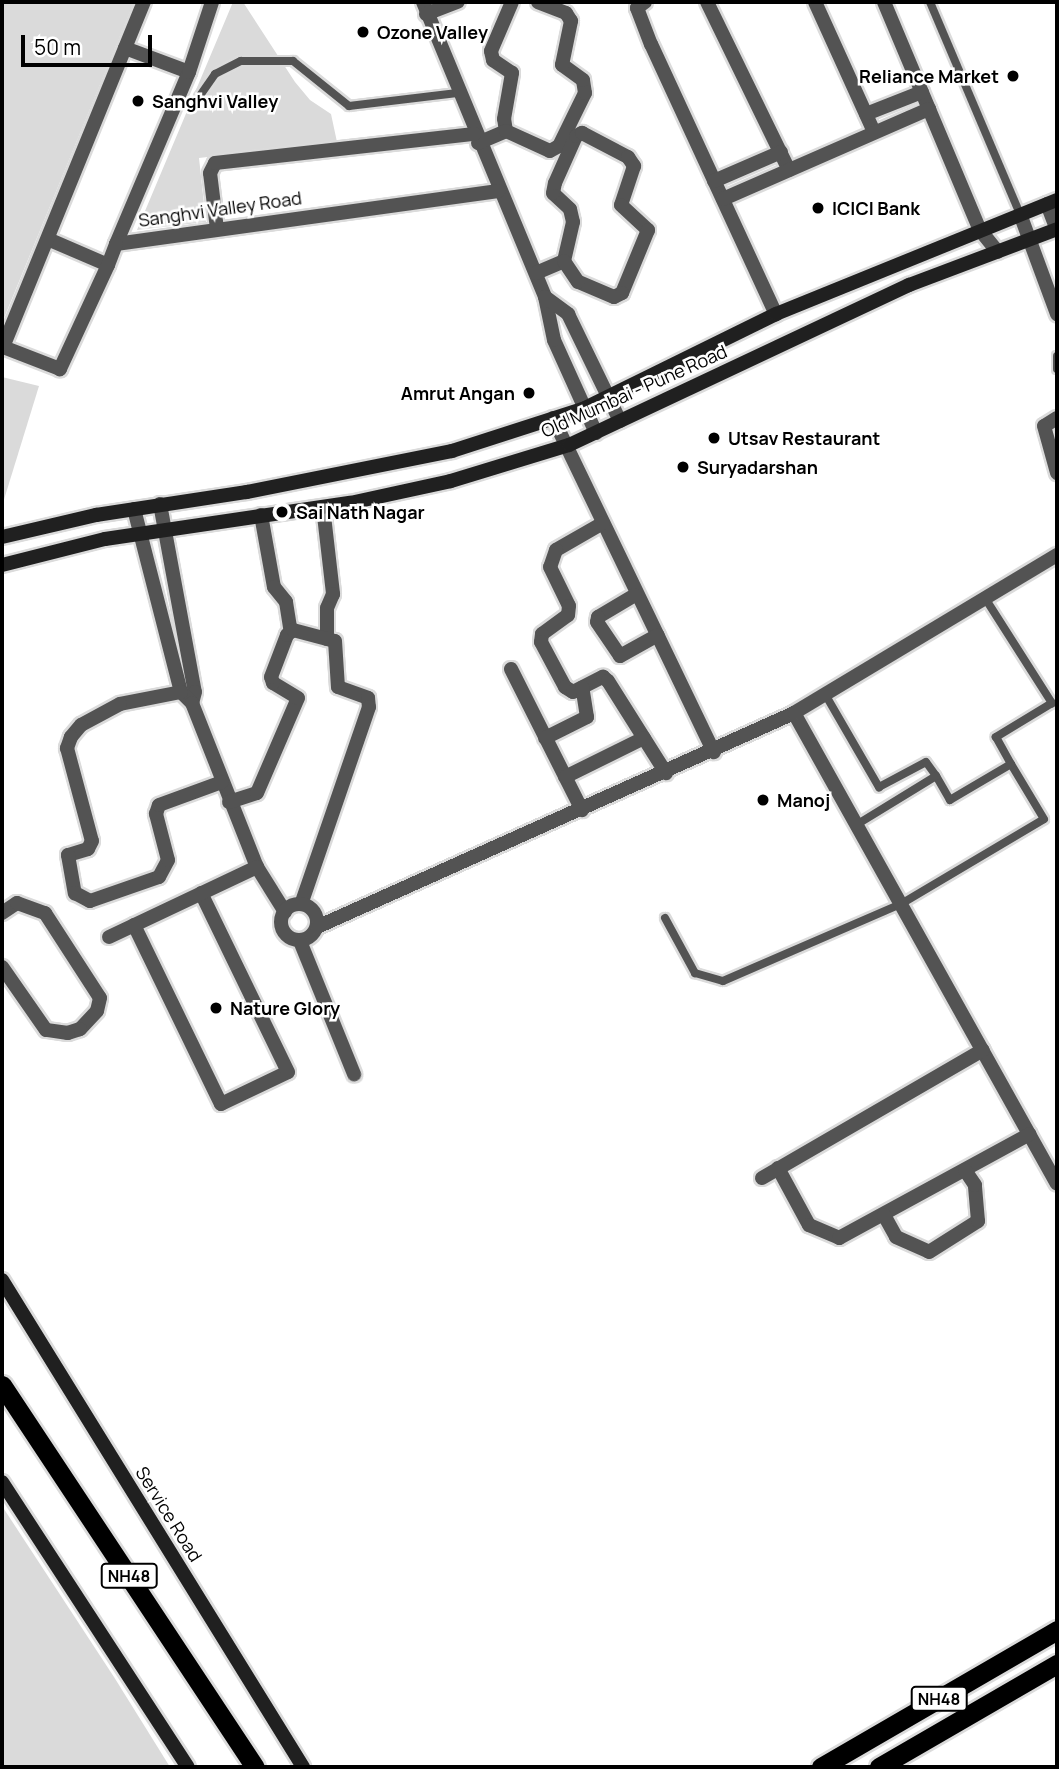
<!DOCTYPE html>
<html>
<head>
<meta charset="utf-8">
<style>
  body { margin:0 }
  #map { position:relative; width:1059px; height:1769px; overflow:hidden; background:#fff; font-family:Manrope,sans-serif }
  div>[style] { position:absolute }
  .green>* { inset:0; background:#dadada }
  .roads { filter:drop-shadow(2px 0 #dbdbdb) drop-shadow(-2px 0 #dbdbdb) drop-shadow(0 2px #dbdbdb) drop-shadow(0 -2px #dbdbdb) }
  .service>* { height:8px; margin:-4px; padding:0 4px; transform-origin:4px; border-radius:4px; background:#535353 }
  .minor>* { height:14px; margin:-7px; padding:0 7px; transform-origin:7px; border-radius:7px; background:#535353 }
  .minor>.ring { margin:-7px; padding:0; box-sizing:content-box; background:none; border:14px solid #535353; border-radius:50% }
  .secondary>* { height:14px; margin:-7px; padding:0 7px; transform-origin:7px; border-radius:7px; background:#202020 }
  .trunk>* { height:19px; margin:-9.5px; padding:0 9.5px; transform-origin:9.5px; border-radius:9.5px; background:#000 }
  .dots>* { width:19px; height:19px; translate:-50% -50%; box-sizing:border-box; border:4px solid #fff; border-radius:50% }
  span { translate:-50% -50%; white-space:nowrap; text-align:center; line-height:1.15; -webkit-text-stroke:5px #fff; paint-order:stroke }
  .shield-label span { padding:2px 5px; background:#fff; border:2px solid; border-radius:5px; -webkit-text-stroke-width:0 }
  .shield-label { font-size:16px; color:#000; font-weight:700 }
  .poi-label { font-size:18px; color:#000; font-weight:700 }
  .left { translate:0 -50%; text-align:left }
  .right { translate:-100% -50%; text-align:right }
  .street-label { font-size:18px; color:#000 }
  .frame { position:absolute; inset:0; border:4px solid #000; pointer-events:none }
  .scale { position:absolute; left:21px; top:35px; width:131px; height:32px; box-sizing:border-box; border:4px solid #000; border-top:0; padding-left:9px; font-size:21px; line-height:24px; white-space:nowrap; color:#000; -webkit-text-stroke:5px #fff; paint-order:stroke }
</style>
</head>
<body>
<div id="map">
  <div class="green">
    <i style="clip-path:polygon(2px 2px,134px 2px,2px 323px)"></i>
    <i style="clip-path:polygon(233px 2px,243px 2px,295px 82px,310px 100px,331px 114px,337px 142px,199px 158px,206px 222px,137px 230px)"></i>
    <i style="clip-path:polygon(2px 377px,39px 386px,2px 506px)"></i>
    <i style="clip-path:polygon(2px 1506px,114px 1677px,170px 1767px,2px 1767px)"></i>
  </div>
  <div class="roads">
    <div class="service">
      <i style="left:930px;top:2px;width:230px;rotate:67deg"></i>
      <i style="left:199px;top:97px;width:28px;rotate:-55deg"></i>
      <i style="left:215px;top:74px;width:29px;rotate:-27deg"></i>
      <i style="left:241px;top:61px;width:52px"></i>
      <i style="left:293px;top:61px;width:72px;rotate:38.8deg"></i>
      <i style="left:349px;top:106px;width:109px;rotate:-6.9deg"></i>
      <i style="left:1057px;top:356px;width:13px;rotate:90deg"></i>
      <i style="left:985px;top:598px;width:125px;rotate:57.5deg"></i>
      <i style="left:1052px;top:703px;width:66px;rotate:148.7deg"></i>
      <i style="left:996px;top:737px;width:31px;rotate:61deg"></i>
      <i style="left:825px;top:694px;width:108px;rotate:59.9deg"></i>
      <i style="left:879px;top:787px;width:53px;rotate:-28deg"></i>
      <i style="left:926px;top:762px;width:17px;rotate:54deg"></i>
      <i style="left:665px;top:918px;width:63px;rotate:61.4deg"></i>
      <i style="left:695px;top:973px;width:29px;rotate:16deg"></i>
      <i style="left:723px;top:981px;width:194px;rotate:-23.4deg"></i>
      <i style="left:901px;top:904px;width:166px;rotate:-30.7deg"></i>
      <i style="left:1044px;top:819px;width:64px;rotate:-121deg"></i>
      <i style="left:1011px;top:764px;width:71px;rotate:149.5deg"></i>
      <i style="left:950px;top:800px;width:28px;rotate:-120deg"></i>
      <i style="left:936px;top:776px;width:94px;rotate:148.5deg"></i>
    </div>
    <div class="minor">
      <i style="left:423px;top:2px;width:319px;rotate:67.5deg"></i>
      <i style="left:645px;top:2px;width:10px;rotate:143deg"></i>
      <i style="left:637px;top:8px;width:39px;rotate:69deg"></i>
      <i style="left:651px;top:44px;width:298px;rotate:65.2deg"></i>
      <i style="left:707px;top:2px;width:187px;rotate:64deg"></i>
      <i style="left:815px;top:2px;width:143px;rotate:65.6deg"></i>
      <i style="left:884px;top:2px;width:247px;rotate:67.2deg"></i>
      <i style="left:980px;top:230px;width:28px;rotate:51deg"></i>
      <i style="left:426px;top:14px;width:34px;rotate:-21deg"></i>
      <i style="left:125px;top:48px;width:68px;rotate:20.6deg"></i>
      <i style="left:189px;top:72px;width:187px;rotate:113deg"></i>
      <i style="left:116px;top:244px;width:386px;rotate:-7.9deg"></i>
      <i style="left:189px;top:72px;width:74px;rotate:-71.8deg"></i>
      <i style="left:866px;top:114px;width:60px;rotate:-21.4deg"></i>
      <i style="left:506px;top:131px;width:12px;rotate:-99deg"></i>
      <i style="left:504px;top:119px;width:47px;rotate:-80.1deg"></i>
      <i style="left:512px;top:73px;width:23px;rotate:-146deg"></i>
      <i style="left:493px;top:60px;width:9px;rotate:-103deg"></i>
      <i style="left:491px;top:51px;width:53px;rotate:-66.8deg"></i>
      <i style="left:478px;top:143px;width:30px;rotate:-23deg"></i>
      <i style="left:506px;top:131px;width:48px;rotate:24.4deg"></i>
      <i style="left:550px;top:151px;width:10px;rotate:-29deg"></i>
      <i style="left:559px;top:146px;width:59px;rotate:-63.9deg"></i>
      <i style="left:585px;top:93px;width:13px;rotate:-99deg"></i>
      <i style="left:583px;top:80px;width:26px;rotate:-144deg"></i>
      <i style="left:562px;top:65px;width:45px;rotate:-78.4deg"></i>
      <i style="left:571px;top:21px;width:9px;rotate:-122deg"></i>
      <i style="left:566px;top:13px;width:30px;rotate:-159deg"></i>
      <i style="left:714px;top:181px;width:73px;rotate:-23.4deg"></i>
      <i style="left:723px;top:199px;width:225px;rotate:-23.6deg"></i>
      <i style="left:1047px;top:204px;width:28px;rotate:69deg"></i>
      <i style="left:1020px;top:214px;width:107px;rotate:69.7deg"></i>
      <i style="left:217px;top:229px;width:56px;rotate:-97.1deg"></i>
      <i style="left:210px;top:173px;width:11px;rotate:-63deg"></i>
      <i style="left:215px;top:163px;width:261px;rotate:-6.4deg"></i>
      <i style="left:50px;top:240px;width:63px;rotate:23.3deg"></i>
      <i style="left:108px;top:265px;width:22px;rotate:-69deg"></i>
      <i style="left:108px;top:265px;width:115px;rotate:114.8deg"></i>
      <i style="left:60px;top:369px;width:61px;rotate:-158.9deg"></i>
      <i style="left:3px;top:347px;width:373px;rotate:-67.8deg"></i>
      <i style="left:536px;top:273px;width:30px;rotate:-23deg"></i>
      <i style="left:564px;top:261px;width:40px;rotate:-77deg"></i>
      <i style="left:573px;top:222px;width:13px;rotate:-103deg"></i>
      <i style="left:570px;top:209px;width:23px;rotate:-137deg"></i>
      <i style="left:553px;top:193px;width:10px;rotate:-79deg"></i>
      <i style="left:555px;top:183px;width:51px;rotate:-65.9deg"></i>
      <i style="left:576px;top:136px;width:7px;rotate:-27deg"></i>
      <i style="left:582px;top:133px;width:52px;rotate:27.6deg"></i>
      <i style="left:628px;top:157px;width:11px;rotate:56deg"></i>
      <i style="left:634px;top:166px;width:41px;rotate:108.4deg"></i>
      <i style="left:621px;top:205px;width:37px;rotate:43deg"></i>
      <i style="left:648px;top:230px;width:68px;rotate:112.4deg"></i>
      <i style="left:622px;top:293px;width:9px;rotate:153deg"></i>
      <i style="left:614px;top:297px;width:39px;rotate:-157deg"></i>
      <i style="left:578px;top:282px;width:25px;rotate:-124deg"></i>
      <i style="left:553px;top:418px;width:371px;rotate:64.3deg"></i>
      <i style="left:1057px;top:418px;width:15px;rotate:148deg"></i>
      <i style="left:1044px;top:426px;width:49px;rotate:74.5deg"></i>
      <i style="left:596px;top:433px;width:102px;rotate:-114.3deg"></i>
      <i style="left:554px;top:340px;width:44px;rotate:-101.8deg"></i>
      <i style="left:545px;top:297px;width:29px;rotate:36deg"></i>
      <i style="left:568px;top:314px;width:119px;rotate:64.1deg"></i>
      <i style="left:160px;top:504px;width:191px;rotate:79.5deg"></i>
      <i style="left:195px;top:692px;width:11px;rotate:105deg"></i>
      <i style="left:323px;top:507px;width:88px;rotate:83.4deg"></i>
      <i style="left:333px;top:594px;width:15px;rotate:113deg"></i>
      <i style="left:327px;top:608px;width:31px;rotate:90deg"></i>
      <i style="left:134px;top:509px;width:189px;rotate:75.6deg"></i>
      <i style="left:181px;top:692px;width:16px;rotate:45deg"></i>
      <i style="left:192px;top:703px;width:176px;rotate:68.4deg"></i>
      <i style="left:257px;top:867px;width:53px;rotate:58.1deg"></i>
      <i style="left:261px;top:515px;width:73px;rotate:79.8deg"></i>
      <i style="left:274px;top:587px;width:19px;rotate:51deg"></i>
      <i style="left:286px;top:602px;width:30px;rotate:81deg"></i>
      <i style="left:603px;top:523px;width:54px;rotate:150.1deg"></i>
      <i style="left:556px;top:550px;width:18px;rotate:109deg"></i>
      <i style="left:550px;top:567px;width:43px;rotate:64deg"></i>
      <i style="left:569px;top:606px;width:9px;rotate:96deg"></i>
      <i style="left:568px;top:615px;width:32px;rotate:144deg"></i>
      <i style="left:542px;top:634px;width:8px;rotate:97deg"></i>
      <i style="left:541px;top:642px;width:51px;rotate:61.9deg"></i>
      <i style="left:565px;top:687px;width:9px;rotate:32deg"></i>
      <i style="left:573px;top:692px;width:34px;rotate:-27deg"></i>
      <i style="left:603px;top:677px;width:6px;rotate:39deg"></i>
      <i style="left:608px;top:681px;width:109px;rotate:57.8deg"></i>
      <i style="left:635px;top:595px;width:43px;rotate:149.3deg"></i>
      <i style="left:598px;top:617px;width:5px;rotate:101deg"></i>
      <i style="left:597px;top:622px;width:41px;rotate:55.9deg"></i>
      <i style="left:620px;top:656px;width:43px;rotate:-28.9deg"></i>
      <i style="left:511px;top:669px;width:158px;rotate:63.3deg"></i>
      <i style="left:181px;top:692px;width:62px;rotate:168.9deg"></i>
      <i style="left:120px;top:704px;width:44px;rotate:151.7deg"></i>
      <i style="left:81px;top:725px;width:16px;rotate:130deg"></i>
      <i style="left:71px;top:737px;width:12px;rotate:110deg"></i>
      <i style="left:67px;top:748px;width:96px;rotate:75deg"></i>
      <i style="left:92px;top:841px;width:9px;rotate:117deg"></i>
      <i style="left:88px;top:849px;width:21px;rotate:163deg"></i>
      <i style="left:68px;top:855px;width:39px;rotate:80deg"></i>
      <i style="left:75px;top:893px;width:17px;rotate:28deg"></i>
      <i style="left:90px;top:901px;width:73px;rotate:-19.2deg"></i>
      <i style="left:159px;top:877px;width:19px;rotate:-62deg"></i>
      <i style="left:168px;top:860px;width:48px;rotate:-104.6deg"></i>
      <i style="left:156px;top:814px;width:9px;rotate:-72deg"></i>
      <i style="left:159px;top:805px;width:67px;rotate:-20.1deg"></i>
      <i style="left:794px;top:713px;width:539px;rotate:60.82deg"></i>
      <i style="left:545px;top:738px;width:47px;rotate:-26.6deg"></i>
      <i style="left:587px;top:717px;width:30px;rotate:-99deg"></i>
      <i style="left:565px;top:777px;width:88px;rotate:-26.3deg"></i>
      <i style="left:229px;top:802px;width:29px;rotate:-18deg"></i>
      <i style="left:257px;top:793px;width:103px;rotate:-66.7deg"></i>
      <i style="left:298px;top:698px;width:29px;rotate:-149deg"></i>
      <i style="left:273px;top:683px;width:6px;rotate:-108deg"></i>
      <i style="left:271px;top:677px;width:45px;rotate:-69.1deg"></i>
      <i style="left:287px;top:635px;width:8px;rotate:-40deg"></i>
      <i style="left:293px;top:630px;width:43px;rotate:14.7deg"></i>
      <i style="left:335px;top:641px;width:46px;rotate:86.3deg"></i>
      <i style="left:338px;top:687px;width:32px;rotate:20deg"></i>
      <i style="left:368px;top:698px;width:9px;rotate:84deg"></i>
      <i style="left:369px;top:707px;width:208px;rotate:109deg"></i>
      <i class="ring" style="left:281px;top:904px;width:22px;height:22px"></i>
      <i style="left:2px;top:913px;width:18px;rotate:-34deg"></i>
      <i style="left:17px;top:903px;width:30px;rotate:20deg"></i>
      <i style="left:45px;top:913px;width:101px;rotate:57.1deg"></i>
      <i style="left:100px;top:998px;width:13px;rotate:103deg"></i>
      <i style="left:97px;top:1011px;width:25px;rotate:133deg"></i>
      <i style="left:80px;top:1029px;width:13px;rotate:162deg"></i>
      <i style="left:68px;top:1033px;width:22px;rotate:-172deg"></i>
      <i style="left:46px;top:1030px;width:77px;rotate:-124.9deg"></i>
      <i style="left:134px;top:925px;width:199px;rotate:64.1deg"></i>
      <i style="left:221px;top:1104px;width:74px;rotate:-25.5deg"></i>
      <i style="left:288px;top:1072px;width:199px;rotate:-115.9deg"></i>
      <i style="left:317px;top:927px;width:523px;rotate:-24.16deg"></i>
      <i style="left:794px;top:713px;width:307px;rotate:-31deg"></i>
      <i style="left:109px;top:937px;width:164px;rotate:-25.3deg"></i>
      <i style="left:300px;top:941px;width:144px;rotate:67.9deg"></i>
      <i style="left:778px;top:1168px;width:65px;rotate:61.5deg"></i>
      <i style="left:809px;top:1225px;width:33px;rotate:23deg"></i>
      <i style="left:839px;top:1238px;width:217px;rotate:-28.6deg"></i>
      <i style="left:762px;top:1178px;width:255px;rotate:-30.1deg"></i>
      <i style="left:884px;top:1215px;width:25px;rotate:61deg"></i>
      <i style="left:896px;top:1237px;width:36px;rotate:24deg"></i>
      <i style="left:929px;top:1252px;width:58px;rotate:-32.3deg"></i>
      <i style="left:978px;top:1221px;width:36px;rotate:-95deg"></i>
      <i style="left:975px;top:1185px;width:18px;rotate:-124deg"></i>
    </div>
    <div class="secondary">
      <i style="left:2px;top:537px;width:97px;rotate:-13.2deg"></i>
      <i style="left:96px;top:515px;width:153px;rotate:-8.7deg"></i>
      <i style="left:247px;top:492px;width:209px;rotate:-11.3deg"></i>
      <i style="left:452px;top:451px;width:140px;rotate:-17.9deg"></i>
      <i style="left:585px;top:408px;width:213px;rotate:-26.2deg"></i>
      <i style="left:776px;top:314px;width:303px;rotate:-22.1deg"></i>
      <i style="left:2px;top:565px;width:106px;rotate:-14.2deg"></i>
      <i style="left:105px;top:539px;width:248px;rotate:-8.4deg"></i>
      <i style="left:350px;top:503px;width:103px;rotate:-12.3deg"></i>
      <i style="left:451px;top:481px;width:123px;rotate:-17deg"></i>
      <i style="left:569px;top:445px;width:376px;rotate:-25.2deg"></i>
      <i style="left:909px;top:285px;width:158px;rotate:-20.7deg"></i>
      <i style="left:2px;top:1280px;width:573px;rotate:58.28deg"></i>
      <i style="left:2px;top:1482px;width:340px;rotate:56.9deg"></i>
    </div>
    <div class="trunk">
      <i style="left:2px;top:1385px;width:458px;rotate:56.5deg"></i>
      <i style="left:821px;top:1767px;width:273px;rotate:-30.1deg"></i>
      <i style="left:879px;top:1767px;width:206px;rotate:-30.1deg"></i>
    </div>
  </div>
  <div class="dots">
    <i style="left:363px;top:32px;background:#000"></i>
    <i style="left:1013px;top:76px;background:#000"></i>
    <i style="left:138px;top:101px;background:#000"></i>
    <i style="left:818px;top:208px;background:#000"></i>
    <i style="left:529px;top:393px;background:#000"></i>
    <i style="left:714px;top:438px;background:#000"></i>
    <i style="left:683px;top:467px;background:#000"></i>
    <i style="left:282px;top:512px;background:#000"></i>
    <i style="left:763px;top:800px;background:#000"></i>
    <i style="left:216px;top:1008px;background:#000"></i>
  </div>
  <div class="shield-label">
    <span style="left:129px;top:1576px">NH48</span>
    <span style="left:939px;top:1699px">NH48</span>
  </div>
  <div class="poi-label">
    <span class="left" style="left:377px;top:32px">Ozone Valley</span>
    <span class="right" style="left:999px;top:76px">Reliance Market</span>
    <span class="left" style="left:152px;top:101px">Sanghvi Valley</span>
    <span class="left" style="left:832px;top:208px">ICICI Bank</span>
    <span class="right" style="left:515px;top:393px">Amrut Angan</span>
    <span class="left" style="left:728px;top:438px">Utsav Restaurant</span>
    <span class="left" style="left:697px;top:467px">Suryadarshan</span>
    <span class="left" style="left:296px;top:512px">Sai Nath Nagar</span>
    <span class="left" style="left:777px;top:800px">Manoj</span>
    <span class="left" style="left:230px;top:1008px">Nature Glory</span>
  </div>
  <div class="street-label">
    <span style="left:220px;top:209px;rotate:-8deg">Sanghvi Valley Road</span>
    <span style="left:634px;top:391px;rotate:-24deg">Old Mumbai - Pune Road</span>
    <span style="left:169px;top:1514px;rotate:58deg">Service Road</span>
  </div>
  <div class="frame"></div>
  <div class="scale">50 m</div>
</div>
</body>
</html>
